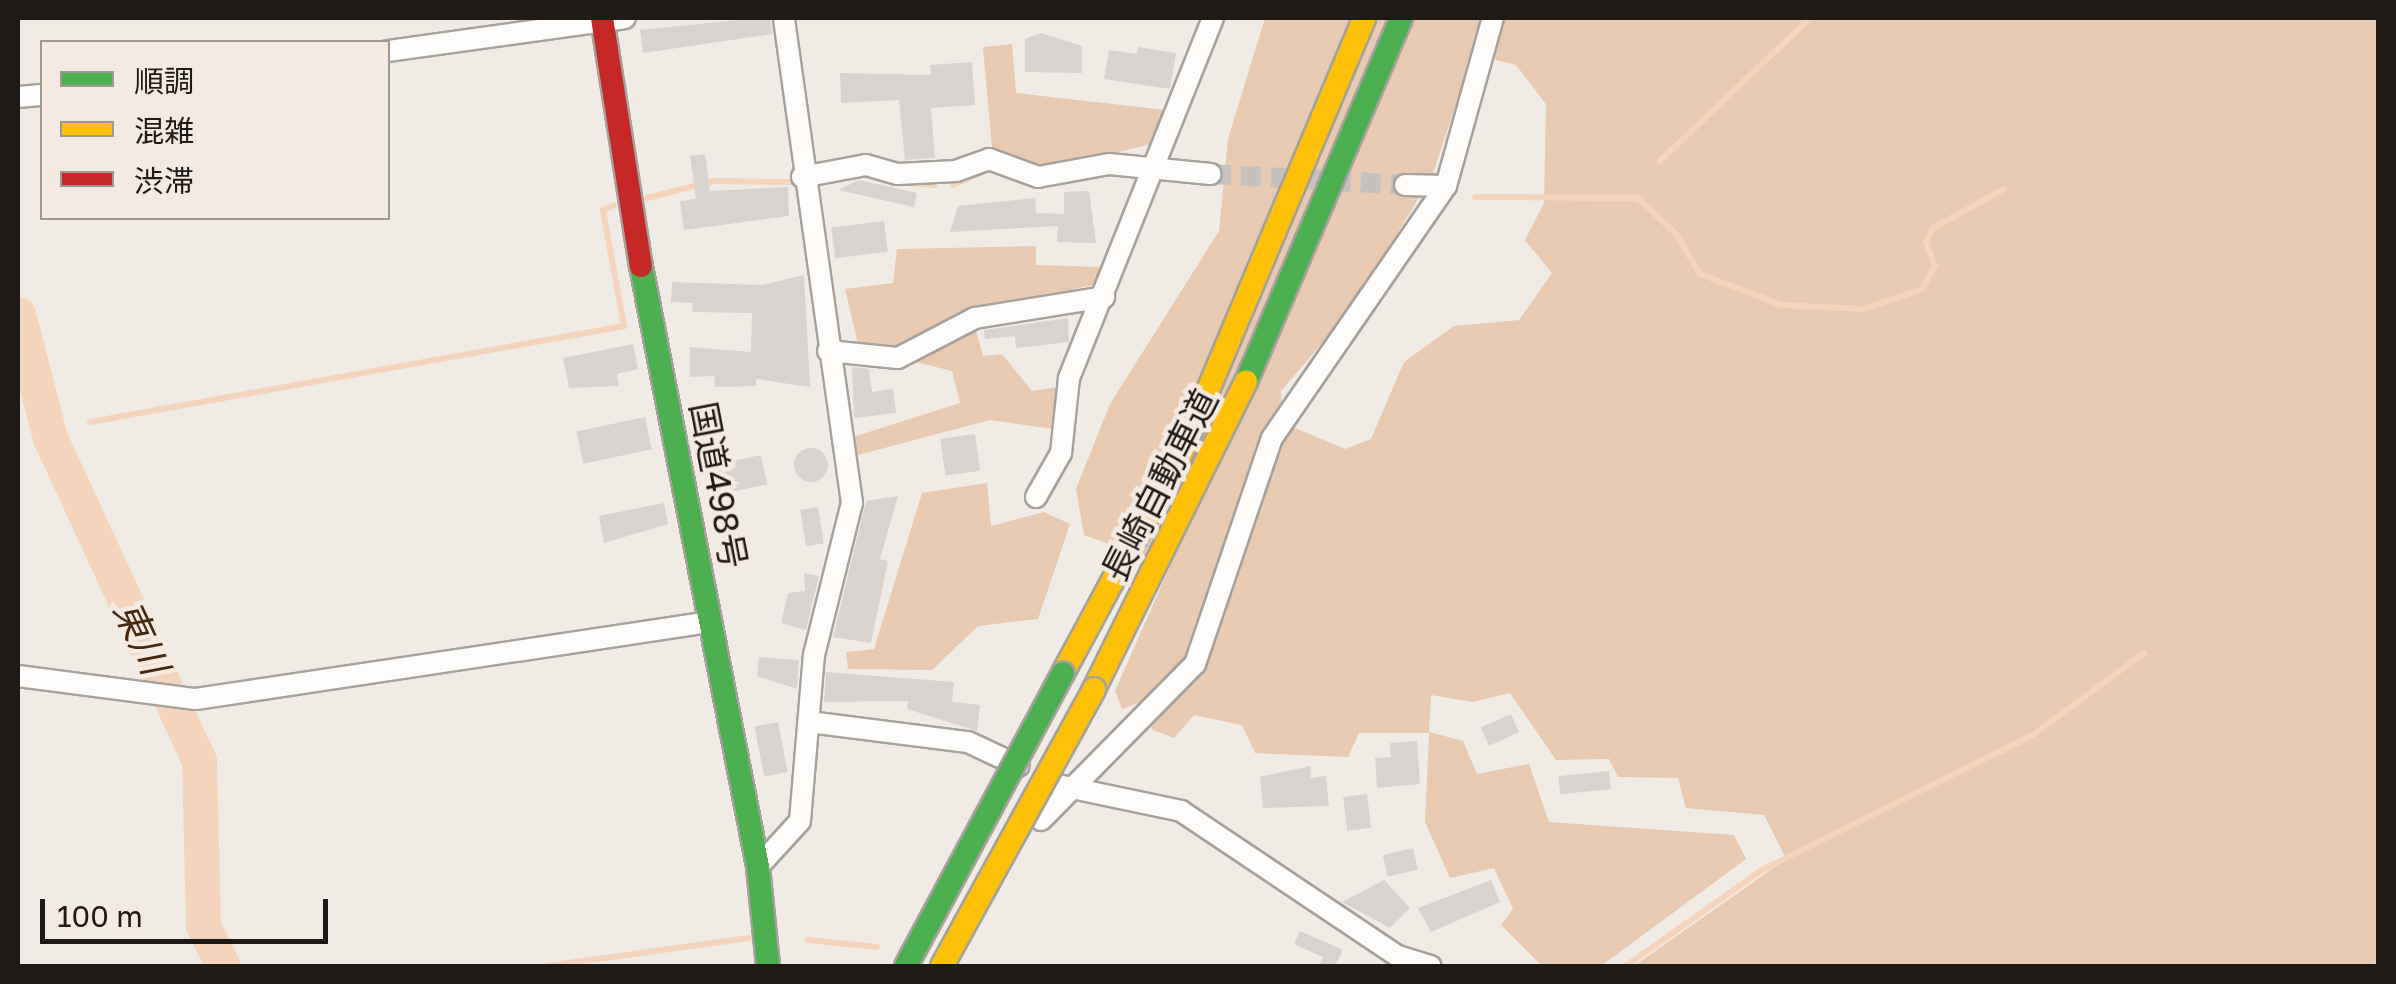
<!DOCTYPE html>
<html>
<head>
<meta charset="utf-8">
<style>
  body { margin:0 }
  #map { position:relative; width:2396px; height:984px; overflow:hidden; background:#f1ebe6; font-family:"Golos Text","Noto Sans JP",sans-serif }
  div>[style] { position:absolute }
  .green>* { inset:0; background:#e8c9b1 }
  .stream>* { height:6px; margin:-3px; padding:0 3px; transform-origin:3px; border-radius:3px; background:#f4d4bc }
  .river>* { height:35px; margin:-17.5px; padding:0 17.5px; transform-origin:17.5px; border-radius:17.5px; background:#f4d4bc }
  .building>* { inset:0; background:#d8d3cf; transform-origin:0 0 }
  .round { border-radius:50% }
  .street-tunnel>* { height:20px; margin-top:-10px; transform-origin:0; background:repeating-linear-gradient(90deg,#c7c1bd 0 20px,transparent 0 30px) }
  .roads { filter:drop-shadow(2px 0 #a5a19d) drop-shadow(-2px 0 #a5a19d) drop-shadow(0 2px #a5a19d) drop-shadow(0 -2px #a5a19d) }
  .street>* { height:20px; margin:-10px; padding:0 10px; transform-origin:10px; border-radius:10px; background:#fdfcfb }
  .fast>* { height:22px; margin:-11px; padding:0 11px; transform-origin:11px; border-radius:11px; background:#4caf50 }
  .slow>* { height:22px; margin:-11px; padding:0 11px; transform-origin:11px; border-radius:11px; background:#ffc107 }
  .jam>* { height:22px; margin:-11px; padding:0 11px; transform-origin:11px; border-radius:11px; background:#c62828 }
  .bridges { filter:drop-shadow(2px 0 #a5a19d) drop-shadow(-2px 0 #a5a19d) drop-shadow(0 2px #a5a19d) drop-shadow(0 -2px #a5a19d) }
  .fast-bridge>* { height:22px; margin:-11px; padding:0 11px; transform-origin:11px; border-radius:11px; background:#4caf50 }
  .slow-bridge>* { height:22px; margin:-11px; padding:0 11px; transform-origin:11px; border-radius:11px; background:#ffc107 }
  span { translate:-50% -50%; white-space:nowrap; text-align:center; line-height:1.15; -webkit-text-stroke:9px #f5eae2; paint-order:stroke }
  .street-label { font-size:35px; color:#1e1a17 }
  .water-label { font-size:38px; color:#442810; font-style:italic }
  .frame { position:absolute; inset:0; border:20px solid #1e1a17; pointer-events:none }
  .legend { position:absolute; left:40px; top:40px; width:350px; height:180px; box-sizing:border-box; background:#f5eae2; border:2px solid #9f9791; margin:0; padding:12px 18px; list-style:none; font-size:30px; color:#1e1a17 }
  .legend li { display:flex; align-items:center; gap:20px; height:50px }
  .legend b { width:50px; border:2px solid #9f9791 }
  .scale { position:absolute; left:40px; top:899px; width:288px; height:45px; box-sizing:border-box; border:5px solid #1e1a17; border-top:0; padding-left:12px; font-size:30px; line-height:35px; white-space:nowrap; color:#1e1a17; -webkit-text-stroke:8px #f5eae2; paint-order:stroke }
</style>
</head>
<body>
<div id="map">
  <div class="green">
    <i style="clip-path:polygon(evenodd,1265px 18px,2378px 18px,2378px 966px,1634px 966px,1786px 859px,1764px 815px,1686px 808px,1678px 778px,1618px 777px,1609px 759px,1556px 760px,1510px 693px,1473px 702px,1431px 695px,1429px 732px,1463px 741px,1477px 774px,1529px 764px,1549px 822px,1734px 835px,1746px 859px,1601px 966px,1542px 966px,1501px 925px,1513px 909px,1494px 868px,1450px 878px,1425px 822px,1429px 733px,1359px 733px,1348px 757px,1255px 753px,1242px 725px,1194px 715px,1174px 738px,1153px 730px,1138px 703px,1122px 709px,1115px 691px,1170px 566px,1084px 535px,1076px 489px,1110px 404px,1219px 231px,1228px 139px,1265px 18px,1473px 54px,1516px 65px,1546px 104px,1544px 203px,1525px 240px,1552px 273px,1519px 320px,1454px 326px,1404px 362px,1371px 439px,1345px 449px,1283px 423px,1281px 391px,1353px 307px,1432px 176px,1473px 54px)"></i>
    <i style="clip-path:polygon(1012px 44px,1016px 93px,1166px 110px,1160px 142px,1043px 170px,992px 147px,983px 47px)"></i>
    <i style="clip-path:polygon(1036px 246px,1036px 265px,1103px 267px,1093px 285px,971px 312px,983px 356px,1002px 354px,1032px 391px,1065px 386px,1054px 429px,990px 420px,858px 455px,853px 437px,960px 403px,952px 371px,859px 348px,845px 289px,893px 283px,897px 249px)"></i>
    <i style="clip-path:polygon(987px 483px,991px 526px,1044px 512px,1070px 524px,1038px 619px,978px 626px,932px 670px,848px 669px,846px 652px,874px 649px,922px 493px)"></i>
  </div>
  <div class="stream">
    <i style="left:1660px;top:161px;width:207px;rotate:-43.6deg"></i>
    <i style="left:910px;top:183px;width:24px;rotate:5deg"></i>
    <i style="left:1031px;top:184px;width:66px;rotate:-6.9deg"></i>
    <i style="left:953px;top:185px;width:37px;rotate:-24deg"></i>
    <i style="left:1475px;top:197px;width:163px;rotate:0.4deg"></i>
    <i style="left:1638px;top:198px;width:52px;rotate:43.5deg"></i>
    <i style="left:1676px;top:234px;width:47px;rotate:59deg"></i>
    <i style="left:1700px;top:274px;width:87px;rotate:20.9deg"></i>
    <i style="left:1781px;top:305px;width:82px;rotate:2.8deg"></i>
    <i style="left:1863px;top:309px;width:62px;rotate:-18.7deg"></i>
    <i style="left:1922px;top:289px;width:26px;rotate:-61deg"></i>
    <i style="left:1935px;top:266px;width:26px;rotate:-111deg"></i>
    <i style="left:1926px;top:242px;width:16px;rotate:-63deg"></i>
    <i style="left:1933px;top:228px;width:81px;rotate:-28.8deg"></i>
    <i style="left:647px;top:198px;width:69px;rotate:-14.2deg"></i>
    <i style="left:714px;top:181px;width:76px;rotate:0.8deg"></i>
    <i style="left:90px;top:422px;width:543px;rotate:-10.19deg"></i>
    <i style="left:624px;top:326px;width:118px;rotate:-100.3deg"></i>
    <i style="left:603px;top:210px;width:12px;rotate:-24deg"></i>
    <i style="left:808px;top:940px;width:69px;rotate:5.8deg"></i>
    <i style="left:547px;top:966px;width:204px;rotate:-7.9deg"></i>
    <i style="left:1626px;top:966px;width:166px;rotate:-35.2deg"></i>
    <i style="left:1762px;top:870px;width:303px;rotate:-26.5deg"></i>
    <i style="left:2033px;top:735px;width:138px;rotate:-36.5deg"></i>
    <i style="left:2374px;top:966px;width:4px;rotate:-27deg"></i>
  </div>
  <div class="river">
    <i style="left:18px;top:314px;width:128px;rotate:75.5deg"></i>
    <i style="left:50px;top:438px;width:355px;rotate:65.2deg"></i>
    <i style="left:199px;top:760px;width:166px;rotate:88.6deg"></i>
    <i style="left:203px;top:926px;width:45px;rotate:63.4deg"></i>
  </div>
  <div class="building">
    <i style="clip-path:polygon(758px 18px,770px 18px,772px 34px,643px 53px,640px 30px)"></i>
    <i style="clip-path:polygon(1041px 33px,1082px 46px,1082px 73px,1025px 72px,1025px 39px)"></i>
    <i style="clip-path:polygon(1138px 47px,1176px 53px,1170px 89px,1104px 79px,1109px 50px,1137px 54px)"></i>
    <i style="clip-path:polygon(972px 62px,975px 105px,931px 108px,935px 158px,905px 160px,899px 100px,841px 103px,840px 73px,931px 75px,930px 65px)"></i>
    <i style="clip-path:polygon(705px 154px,710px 191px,788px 187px,789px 216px,684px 230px,680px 201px,696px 199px,690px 156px)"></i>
    <i style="clip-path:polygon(859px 180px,917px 193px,914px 207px,838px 190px)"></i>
    <i style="clip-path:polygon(1089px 191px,1096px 243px,1057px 242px,1058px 226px,950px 232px,958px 206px,1035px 198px,1036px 213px,1064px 214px,1064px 192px)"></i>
    <i style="left:884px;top:221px;width:31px;height:53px;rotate:83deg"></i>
    <i style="clip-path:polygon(804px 275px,810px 387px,756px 379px,756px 386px,715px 387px,714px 376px,690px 377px,690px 347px,751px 352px,752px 313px,692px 312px,693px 303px,671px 302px,672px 282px,762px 285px)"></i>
    <i style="clip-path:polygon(1068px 318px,1069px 342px,1016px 348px,1015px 336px,985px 339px,984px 330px)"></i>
    <i style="clip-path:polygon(633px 344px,638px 369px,617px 374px,619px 386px,569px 388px,563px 358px)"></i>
    <i style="clip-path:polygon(852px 367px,869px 369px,872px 392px,893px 389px,896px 413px,854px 418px)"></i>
    <i style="left:645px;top:417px;width:33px;height:70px;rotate:78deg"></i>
    <i style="left:975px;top:434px;width:37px;height:35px;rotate:82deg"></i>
    <i class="round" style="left:794px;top:448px;width:34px;height:34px"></i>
    <i style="left:761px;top:455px;width:30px;height:47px;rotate:78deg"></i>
    <i style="clip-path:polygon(898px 496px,880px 559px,888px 561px,871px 643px,833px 637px,866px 501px)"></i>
    <i style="clip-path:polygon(664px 503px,668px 524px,604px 543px,599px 516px)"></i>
    <i style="left:818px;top:507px;width:37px;height:18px;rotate:81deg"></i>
    <i style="clip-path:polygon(804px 573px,819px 576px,806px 630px,781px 623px,788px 593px,805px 591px)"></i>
    <i style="clip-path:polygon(759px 657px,799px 660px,797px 689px,757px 676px)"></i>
    <i style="clip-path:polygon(826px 672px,954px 682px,952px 702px,980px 705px,977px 731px,907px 709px,908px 701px,824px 702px)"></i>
    <i style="left:1511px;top:714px;width:20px;height:33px;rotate:66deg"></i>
    <i style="left:778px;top:722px;width:51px;height:24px;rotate:79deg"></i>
    <i style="clip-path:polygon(1417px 741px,1420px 784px,1377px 788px,1375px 758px,1391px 757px,1390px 743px)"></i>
    <i style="clip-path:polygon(1310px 766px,1311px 778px,1326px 776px,1329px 806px,1263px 808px,1260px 777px)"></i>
    <i style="left:1609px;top:771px;width:18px;height:51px;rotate:84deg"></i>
    <i style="left:1367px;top:794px;width:34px;height:24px;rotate:83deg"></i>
    <i style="left:1413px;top:848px;width:22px;height:31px;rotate:77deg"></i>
    <i style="clip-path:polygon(1384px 880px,1410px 908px,1390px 928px,1342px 902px)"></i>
    <i style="clip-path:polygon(1491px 880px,1500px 902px,1431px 932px,1418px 908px)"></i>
    <i style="clip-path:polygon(1300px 931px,1343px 950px,1335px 966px,1319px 966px,1323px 957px,1294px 944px)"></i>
  </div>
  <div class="street-tunnel">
    <i style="left:1211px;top:174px;width:194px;rotate:3.2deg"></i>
  </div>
  <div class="roads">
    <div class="street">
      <i style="left:388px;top:51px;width:239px;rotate:-7.9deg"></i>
      <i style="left:18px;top:97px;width:24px;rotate:-5deg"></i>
      <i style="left:802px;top:177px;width:65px;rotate:-10.6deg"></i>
      <i style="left:866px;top:165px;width:33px;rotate:16deg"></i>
      <i style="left:898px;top:174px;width:58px;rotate:-3deg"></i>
      <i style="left:956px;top:171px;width:35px;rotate:-20deg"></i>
      <i style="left:989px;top:159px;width:52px;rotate:20.2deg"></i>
      <i style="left:1038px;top:177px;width:72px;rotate:-10.4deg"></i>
      <i style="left:1109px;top:164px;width:102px;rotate:5.6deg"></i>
      <i style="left:1405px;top:185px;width:41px;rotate:1.4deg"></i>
      <i style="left:828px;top:351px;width:70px;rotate:5.7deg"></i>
      <i style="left:898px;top:358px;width:87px;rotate:-27.5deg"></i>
      <i style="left:975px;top:318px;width:131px;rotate:-9.2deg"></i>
      <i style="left:1036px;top:497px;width:51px;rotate:-60.4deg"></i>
      <i style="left:1061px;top:453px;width:75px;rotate:-83.9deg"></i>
      <i style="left:1069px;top:378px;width:388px;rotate:-68.2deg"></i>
      <i style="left:18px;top:676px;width:179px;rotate:7.4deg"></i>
      <i style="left:196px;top:699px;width:520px;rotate:-8.52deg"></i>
      <i style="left:809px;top:722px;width:160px;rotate:7.2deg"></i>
      <i style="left:968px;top:742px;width:56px;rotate:25.2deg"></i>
      <i style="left:1058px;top:785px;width:126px;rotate:11.9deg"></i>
      <i style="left:1181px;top:811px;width:261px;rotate:33.8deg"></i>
      <i style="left:1398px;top:956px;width:34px;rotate:17deg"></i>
      <i style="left:1041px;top:820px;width:219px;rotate:-45.4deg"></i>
      <i style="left:1195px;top:664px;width:239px;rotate:-71.2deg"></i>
      <i style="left:1272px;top:438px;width:306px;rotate:-55.4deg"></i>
      <i style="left:1446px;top:186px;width:174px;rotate:-74.4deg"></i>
      <i style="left:758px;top:867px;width:62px;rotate:-47.6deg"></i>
      <i style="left:800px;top:821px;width:167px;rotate:-85.2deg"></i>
      <i style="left:814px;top:655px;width:157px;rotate:-76deg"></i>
      <i style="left:852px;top:503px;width:490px;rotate:-98deg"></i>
    </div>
    <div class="fast">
      <i style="left:641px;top:266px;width:612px;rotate:78.98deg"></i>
      <i style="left:758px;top:867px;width:100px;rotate:84.2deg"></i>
      <i style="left:1246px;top:382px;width:396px;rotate:-66.9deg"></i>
    </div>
    <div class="slow">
      <i style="left:1063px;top:673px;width:251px;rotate:-61.7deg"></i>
      <i style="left:1182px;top:452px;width:471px;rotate:-67.2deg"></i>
      <i style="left:1094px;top:689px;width:343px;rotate:-63.7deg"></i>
    </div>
    <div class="jam">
      <i style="left:602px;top:18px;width:251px;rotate:81.1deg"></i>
    </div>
  </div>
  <div class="bridges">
    <div class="fast-bridge">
      <i style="left:906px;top:966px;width:332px;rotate:-61.8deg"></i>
    </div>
    <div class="slow-bridge">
      <i style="left:942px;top:966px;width:316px;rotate:-61.2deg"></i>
    </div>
  </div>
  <div class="street-label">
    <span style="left:719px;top:485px;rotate:79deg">国道498号</span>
    <span style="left:1159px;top:485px;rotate:-63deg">長崎自動車道</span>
  </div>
  <div class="water-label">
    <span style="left:142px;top:637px;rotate:65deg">東川</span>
  </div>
  <div class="frame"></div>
  <ul class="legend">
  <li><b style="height:12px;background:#4caf50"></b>順調</li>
  <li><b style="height:12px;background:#ffc107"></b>混雑</li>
  <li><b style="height:12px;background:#c62828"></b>渋滞</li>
  </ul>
  <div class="scale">100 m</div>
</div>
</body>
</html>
